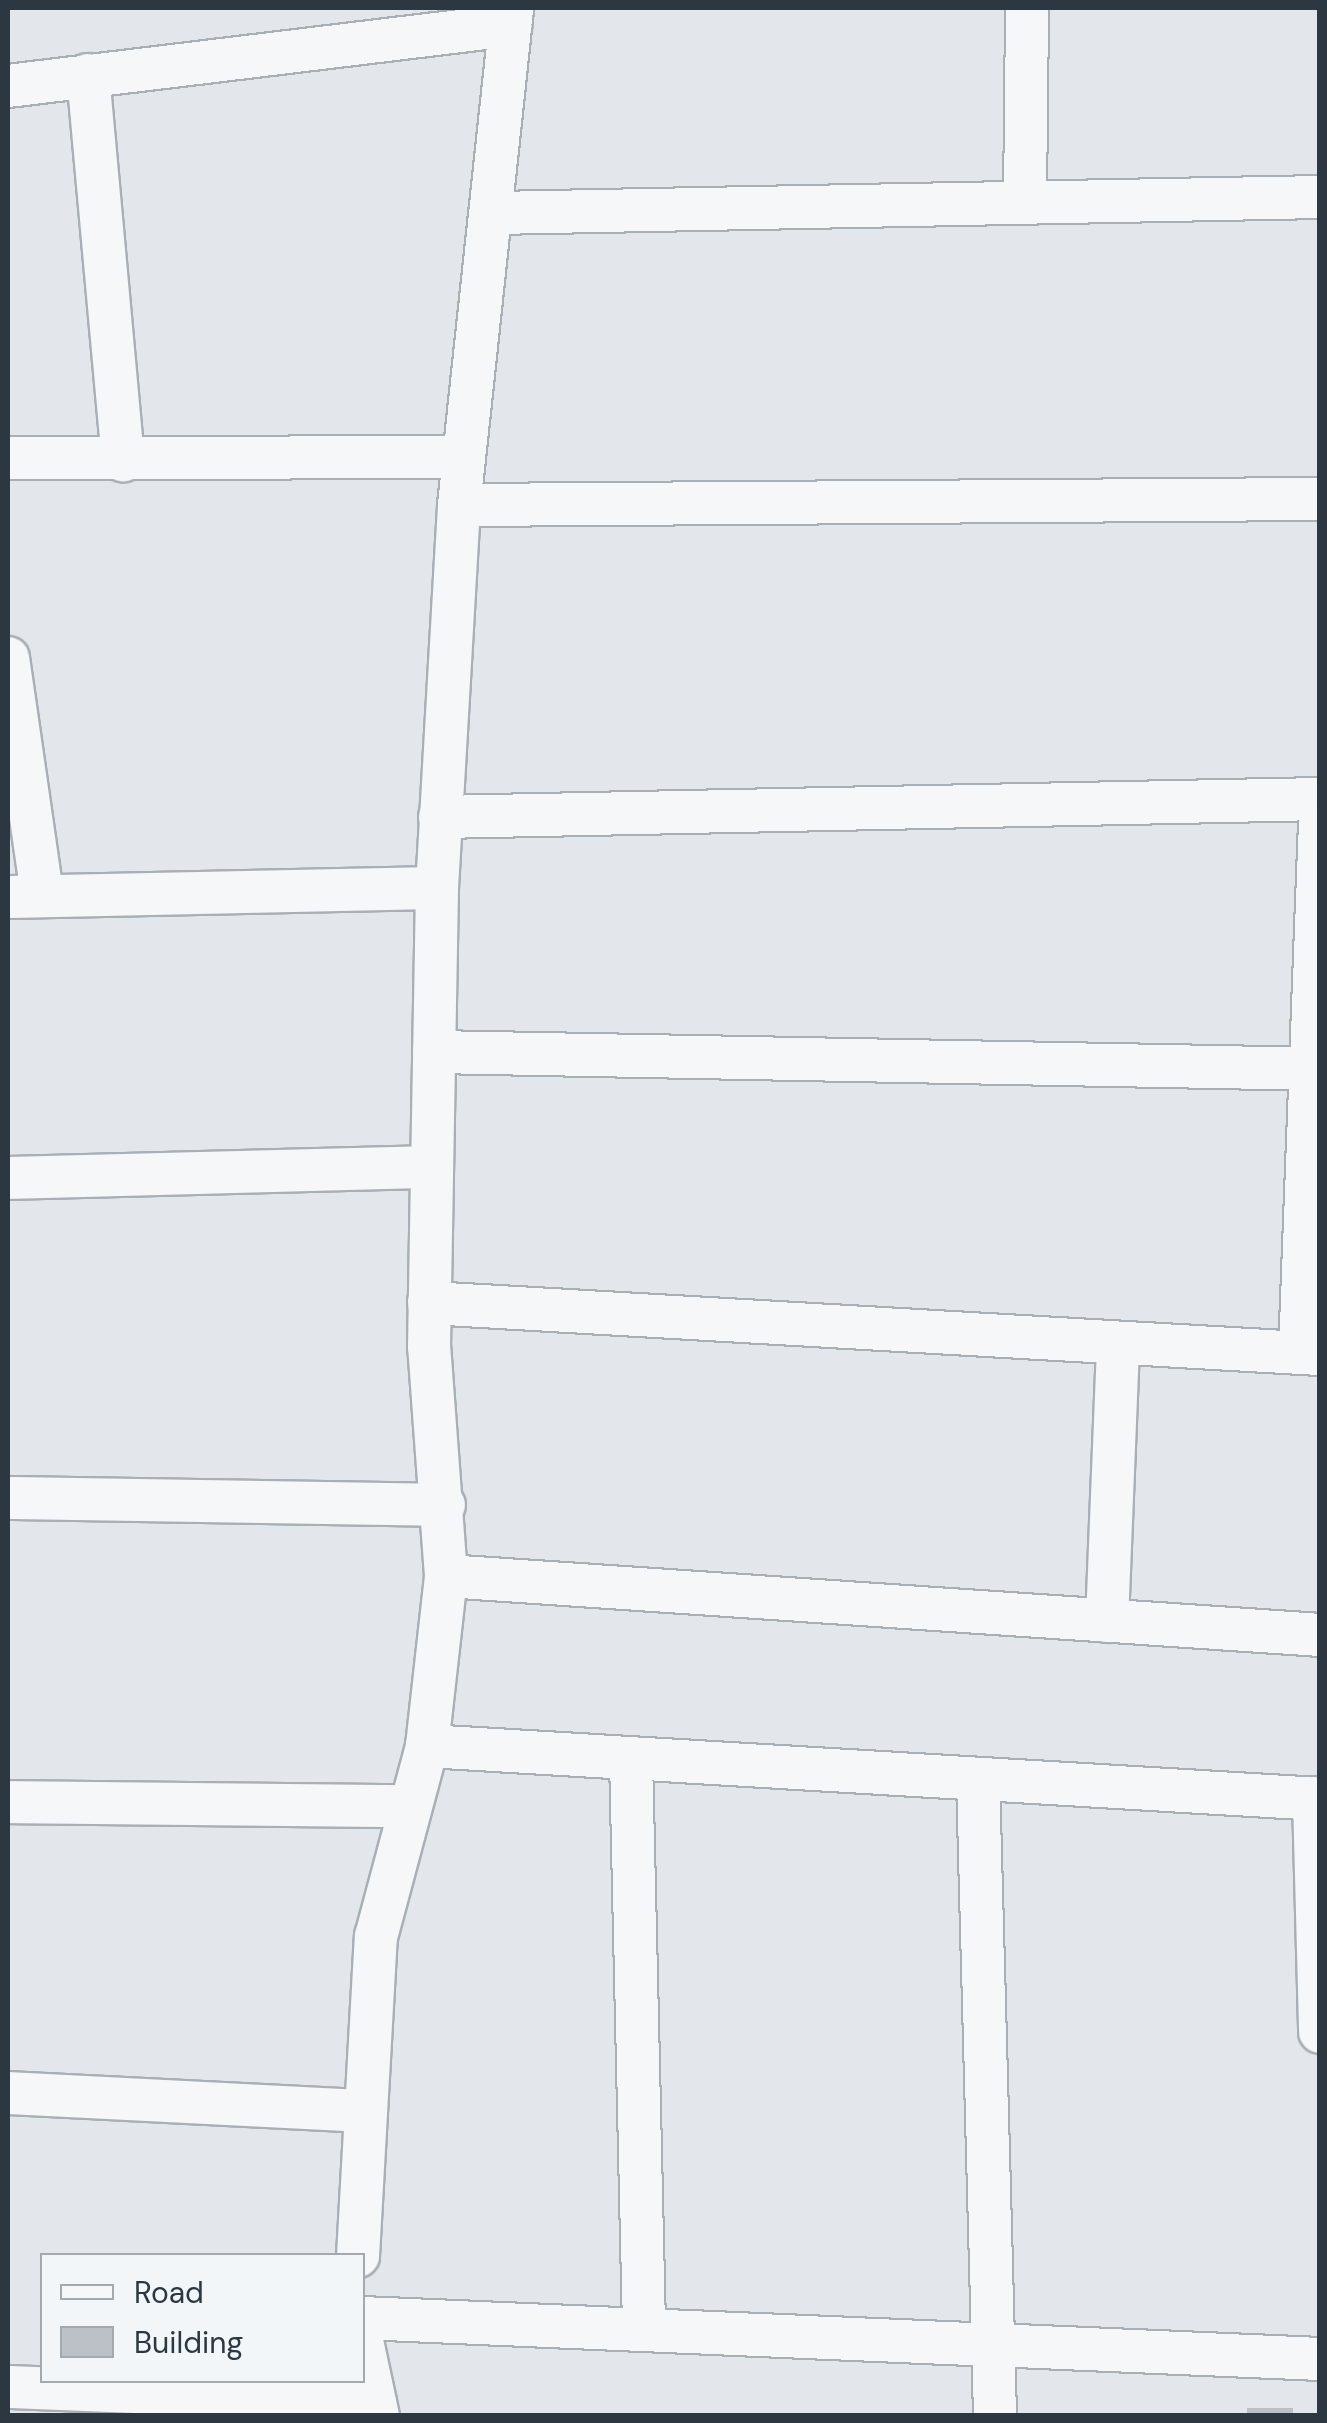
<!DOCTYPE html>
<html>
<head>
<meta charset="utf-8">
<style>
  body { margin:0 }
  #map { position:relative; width:1327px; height:2423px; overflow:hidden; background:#e3e7eb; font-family:"DM Sans",sans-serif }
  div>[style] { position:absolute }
  .building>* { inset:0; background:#bbc1c7; transform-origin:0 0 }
  .roads { filter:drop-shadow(2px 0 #a8afb5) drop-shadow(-2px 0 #a8afb5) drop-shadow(0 2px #a8afb5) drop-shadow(0 -2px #a8afb5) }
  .minor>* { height:42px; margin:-21px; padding:0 21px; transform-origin:21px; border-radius:21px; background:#f6f7f9 }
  span { translate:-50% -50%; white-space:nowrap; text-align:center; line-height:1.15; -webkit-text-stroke:10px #f3f6f8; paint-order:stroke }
  .frame { position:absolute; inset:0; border:10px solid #2c3742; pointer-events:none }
  .legend { position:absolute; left:40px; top:2253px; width:325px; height:130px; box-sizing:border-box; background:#f3f6f8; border:2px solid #a3aaaf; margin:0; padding:12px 18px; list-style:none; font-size:30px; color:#2c3742 }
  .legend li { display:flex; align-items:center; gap:20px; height:50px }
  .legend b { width:50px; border:2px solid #a3aaaf }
</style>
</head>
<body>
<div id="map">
  <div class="building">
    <i style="left:1247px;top:2408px;width:46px;height:8px"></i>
  </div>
  <div class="roads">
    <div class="minor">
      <i style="left:88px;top:75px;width:387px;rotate:84.8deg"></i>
      <i style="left:8px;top:86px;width:506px;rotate:-6.93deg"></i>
      <i style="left:1025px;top:202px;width:194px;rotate:-89.4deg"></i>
      <i style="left:495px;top:213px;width:825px;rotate:-1.11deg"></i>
      <i style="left:8px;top:458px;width:456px;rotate:-0.1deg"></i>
      <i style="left:459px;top:505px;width:861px;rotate:-0.4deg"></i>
      <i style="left:8px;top:658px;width:239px;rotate:81.8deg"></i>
      <i style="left:440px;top:817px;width:880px;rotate:-1.17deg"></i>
      <i style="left:8px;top:897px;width:429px;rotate:-1.2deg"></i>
      <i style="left:434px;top:1052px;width:886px;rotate:1.1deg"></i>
      <i style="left:8px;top:1178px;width:423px;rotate:-1.5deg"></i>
      <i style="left:429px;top:1303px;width:892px;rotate:3.28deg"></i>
      <i style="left:1300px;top:1353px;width:530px;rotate:-87.84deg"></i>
      <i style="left:8px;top:1498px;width:436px;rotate:0.9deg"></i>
      <i style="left:446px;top:1576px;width:876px;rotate:3.86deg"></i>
      <i style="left:1107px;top:1621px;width:276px;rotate:-87.7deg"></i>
      <i style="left:427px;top:1746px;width:895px;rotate:3.4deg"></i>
      <i style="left:631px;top:1758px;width:567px;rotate:88.69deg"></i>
      <i style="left:978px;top:1779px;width:637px;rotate:88.47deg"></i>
      <i style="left:1314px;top:1798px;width:234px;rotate:88.5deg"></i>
      <i style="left:8px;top:1802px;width:401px;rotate:0.6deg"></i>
      <i style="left:8px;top:2093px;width:352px;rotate:2.9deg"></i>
      <i style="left:358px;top:2256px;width:320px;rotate:-86.8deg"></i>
      <i style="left:376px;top:1937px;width:198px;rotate:-75deg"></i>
      <i style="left:427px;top:1746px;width:171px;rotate:-83.6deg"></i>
      <i style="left:446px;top:1576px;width:230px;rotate:-94.2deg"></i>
      <i style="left:429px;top:1347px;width:459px;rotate:-89deg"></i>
      <i style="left:437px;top:888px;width:384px;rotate:-86.7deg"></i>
      <i style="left:459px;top:505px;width:500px;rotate:-83.9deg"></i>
      <i style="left:362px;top:2318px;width:959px;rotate:2.45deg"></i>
      <i style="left:362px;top:2341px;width:77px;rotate:78deg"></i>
      <i style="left:8px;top:2387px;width:367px;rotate:2.3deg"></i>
    </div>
  </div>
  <div class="frame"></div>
  <ul class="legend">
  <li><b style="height:12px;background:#f6f7f9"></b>Road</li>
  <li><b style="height:28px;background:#bbc1c7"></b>Building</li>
  </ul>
</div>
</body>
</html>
